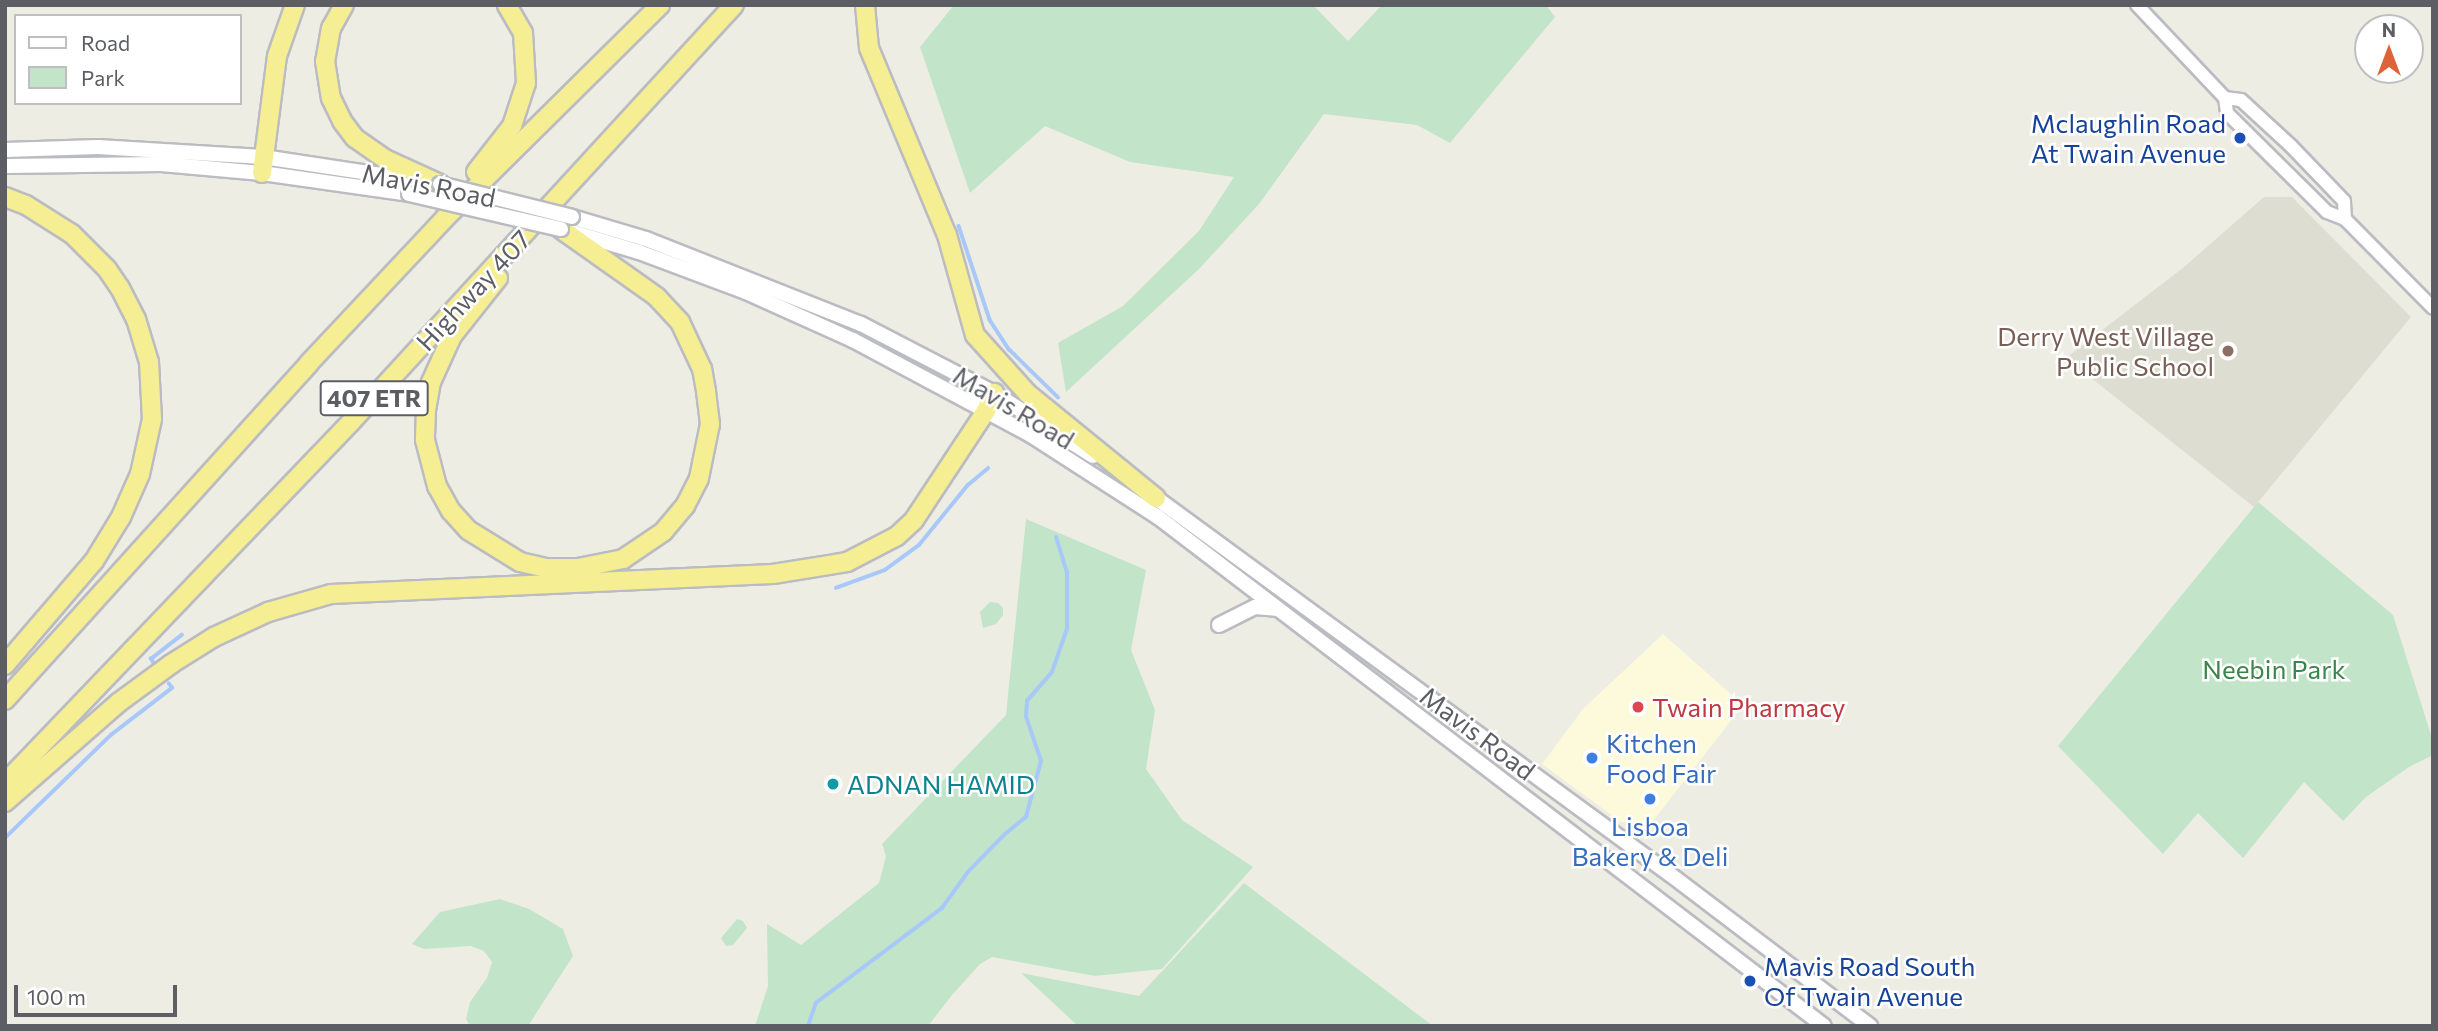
<!DOCTYPE html>
<html>
<head>
<meta charset="utf-8">
<style>
  body { margin:0 }
  #map { position:relative; width:2438px; height:1031px; overflow:hidden; background:#eeede4; font-family:Commissioner,sans-serif }
  div>[style] { position:absolute }
  .commercial>* { inset:0; background:#fcfadb }
  .education>* { inset:0; background:#ddddd2 }
  .green>* { inset:0; background:#c2e4c8 }
  .stream>* { height:3.5px; margin:-1.75px; padding:0 1.75px; transform-origin:1.75px; border-radius:1.75px; background:#a8c8fa }
  .roads { filter:drop-shadow(2px 0 #bbbcc2) drop-shadow(-2px 0 #bbbcc2) drop-shadow(0 2px #bbbcc2) drop-shadow(0 -2px #bbbcc2) }
  .tertiary>* { height:12px; margin:-6px; padding:0 6px; transform-origin:6px; border-radius:6px; background:#fff }
  .secondary>* { height:14px; margin:-7px; padding:0 7px; transform-origin:7px; border-radius:7px; background:#fff }
  .motorway>* { height:18px; margin:-9px; padding:0 9px; transform-origin:9px; border-radius:9px; background:#f6ee92 }
  .bridges { filter:drop-shadow(2px 0 #b9bbc1) drop-shadow(-2px 0 #b9bbc1) drop-shadow(0 2px #b9bbc1) drop-shadow(0 -2px #b9bbc1) }
  .secondary-bridge>* { height:14px; margin:-7px; padding:0 7px; transform-origin:7px; border-radius:7px; background:#fff }
  .dots>* { width:19px; height:19px; translate:-50% -50%; box-sizing:border-box; border:4px solid #fff; border-radius:50% }
  span { translate:-50% -50%; white-space:nowrap; text-align:center; line-height:1.15; -webkit-text-stroke:5px #fff; paint-order:stroke }
  .shield-label span { padding:2px 5px; background:#fff; border:2px solid; border-radius:5px; -webkit-text-stroke-width:0 }
  .shield-label { font-size:24px; color:#5c5e64; font-weight:700 }
  .transit-label { font-size:26px; color:#164399 }
  .right { translate:-100% -50%; text-align:right }
  .left { translate:0 -50%; text-align:left }
  .street-label { font-size:26px; color:#5c5e64 }
  .education-label { font-size:26px; color:#785e54 }
  .park-label { font-size:26px; color:#3b844b }
  .health-label { font-size:26px; color:#be3a42 }
  .shop-label { font-size:26px; color:#366cbe }
  .culture-label { font-size:26px; color:#0d838f }
  .frame { position:absolute; inset:0; border:7px solid #5c5e64; pointer-events:none }
  .legend { position:absolute; left:14px; top:14px; width:228px; height:91px; box-sizing:border-box; background:#fff; border:2px solid #bebfc1; margin:0; padding:9px 12px; list-style:none; font-size:21px; color:#5c5e64 }
  .legend li { display:flex; align-items:center; gap:14px; height:35px }
  .legend b { width:35px; border:2px solid #bebfc1 }
  .north { position:absolute; left:2354px; top:14px; width:70px; height:70px; box-sizing:border-box; background:#fff; border:2px solid #bebfc1; border-radius:50%; rotate:0deg; font-size:19px; font-weight:700; line-height:28px; text-align:center; color:#5c5e64 }
  .north::after { content:''; display:block; margin:auto; width:24px; height:32px; background:#df6339; clip-path:polygon(50% 0,100% 100%,50% 72%,0 100%) }
  .scale { position:absolute; left:14px; top:985px; width:163px; height:32px; box-sizing:border-box; border:4px solid #5c5e64; border-top:0; padding-left:9px; font-size:21px; line-height:24px; white-space:nowrap; color:#5c5e64; -webkit-text-stroke:5px #fff; paint-order:stroke }
</style>
</head>
<body>
<div id="map">
  <div class="commercial">
    <i style="clip-path:polygon(1663px 634px,1743px 705px,1653px 821px,1621px 822px,1542px 764px,1583px 709px)"></i>
  </div>
  <div class="education">
    <i style="clip-path:polygon(2264px 197px,2292px 197px,2411px 317px,2254px 507px,2066px 358px,2184px 267px)"></i>
  </div>
  <div class="green">
    <i style="clip-path:polygon(954px 5px,1313px 5px,1348px 41px,1382px 5px,1546px 5px,1555px 17px,1450px 143px,1417px 125px,1324px 114px,1259px 204px,1199px 269px,1066px 392px,1058px 343px,1123px 306px,1199px 231px,1234px 177px,1130px 162px,1045px 126px,970px 193px,920px 47px)"></i>
    <i style="clip-path:polygon(2258px 502px,2393px 615px,2433px 741px,2433px 755px,2409px 767px,2366px 797px,2343px 821px,2304px 782px,2243px 858px,2198px 813px,2163px 854px,2058px 746px)"></i>
    <i style="clip-path:polygon(1026px 519px,1146px 570px,1131px 650px,1155px 710px,1146px 769px,1182px 820px,1253px 867px,1162px 969px,1095px 976px,992px 957px,980px 964px,952px 995px,928px 1026px,755px 1026px,768px 986px,767px 924px,801px 945px,879px 883px,886px 856px,882px 844px,1006px 715px)"></i>
    <i style="clip-path:polygon(990px 602px,998px 603px,1003px 608px,1003px 615px,996px 624px,983px 628px,980px 612px)"></i>
    <i style="clip-path:polygon(1244px 883px,1433px 1026px,1078px 1026px,1021px 973px,1139px 996px)"></i>
    <i style="clip-path:polygon(500px 899px,529px 909px,563px 929px,573px 956px,528px 1026px,470px 1026px,466px 1019px,470px 1002px,487px 978px,492px 962px,484px 951px,471px 946px,424px 949px,412px 944px,440px 912px)"></i>
    <i style="clip-path:polygon(737px 919px,743px 921px,747px 928px,733px 945px,726px 946px,721px 938px)"></i>
  </div>
  <div class="stream">
    <i style="left:959px;top:226px;width:99px;rotate:71.7deg"></i>
    <i style="left:990px;top:320px;width:35px;rotate:57deg"></i>
    <i style="left:1009px;top:349px;width:69px;rotate:44.4deg"></i>
    <i style="left:836px;top:588px;width:52px;rotate:-20.2deg"></i>
    <i style="left:885px;top:570px;width:42px;rotate:-36.3deg"></i>
    <i style="left:919px;top:545px;width:77px;rotate:-50.8deg"></i>
    <i style="left:968px;top:485px;width:26px;rotate:-40deg"></i>
    <i style="left:154px;top:664px;width:6px;rotate:-121deg"></i>
    <i style="left:151px;top:659px;width:39px;rotate:-38deg"></i>
    <i style="left:5px;top:838px;width:148px;rotate:-44.2deg"></i>
    <i style="left:111px;top:735px;width:77px;rotate:-37.6deg"></i>
    <i style="left:172px;top:688px;width:5px;rotate:-127deg"></i>
    <i style="left:808px;top:1026px;width:24px;rotate:-71deg"></i>
    <i style="left:816px;top:1003px;width:158px;rotate:-37deg"></i>
    <i style="left:942px;top:908px;width:44px;rotate:-54.2deg"></i>
    <i style="left:968px;top:872px;width:53px;rotate:-45.8deg"></i>
    <i style="left:1005px;top:834px;width:27px;rotate:-39deg"></i>
    <i style="left:1026px;top:817px;width:58px;rotate:-75deg"></i>
    <i style="left:1041px;top:761px;width:46px;rotate:-108.8deg"></i>
    <i style="left:1026px;top:717px;width:16px;rotate:-86deg"></i>
    <i style="left:1027px;top:701px;width:38px;rotate:-49deg"></i>
    <i style="left:1052px;top:672px;width:46px;rotate:-70.8deg"></i>
    <i style="left:1067px;top:629px;width:56px;rotate:-90deg"></i>
    <i style="left:1067px;top:573px;width:37px;rotate:-107deg"></i>
  </div>
  <div class="roads">
    <div class="tertiary">
      <i style="left:2137px;top:5px;width:128px;rotate:46.6deg"></i>
      <i style="left:2225px;top:98px;width:15px;rotate:82deg"></i>
      <i style="left:2227px;top:113px;width:141px;rotate:44.7deg"></i>
      <i style="left:2327px;top:212px;width:19px;rotate:21deg"></i>
      <i style="left:2345px;top:219px;width:125px;rotate:45.3deg"></i>
      <i style="left:2225px;top:98px;width:16px;rotate:7deg"></i>
      <i style="left:2241px;top:100px;width:68px;rotate:42.6deg"></i>
      <i style="left:2291px;top:146px;width:76px;rotate:46.1deg"></i>
      <i style="left:2344px;top:201px;width:18px;rotate:87deg"></i>
    </div>
    <div class="secondary">
      <i style="left:5px;top:150px;width:93px;rotate:-1.8deg"></i>
      <i style="left:98px;top:147px;width:165px;rotate:3.5deg"></i>
      <i style="left:263px;top:157px;width:161px;rotate:8.6deg"></i>
      <i style="left:5px;top:166px;width:156px;rotate:-0.7deg"></i>
      <i style="left:161px;top:164px;width:101px;rotate:5.1deg"></i>
      <i style="left:262px;top:173px;width:148px;rotate:8.1deg"></i>
      <i style="left:572px;top:217px;width:77px;rotate:16.6deg"></i>
      <i style="left:646px;top:239px;width:231px;rotate:21.6deg"></i>
      <i style="left:861px;top:324px;width:150px;rotate:27.4deg"></i>
      <i style="left:994px;top:393px;width:117px;rotate:32.5deg"></i>
      <i style="left:569px;top:231px;width:73px;rotate:16.7deg"></i>
      <i style="left:639px;top:252px;width:114px;rotate:20.5deg"></i>
      <i style="left:746px;top:292px;width:117px;rotate:24.2deg"></i>
      <i style="left:853px;top:340px;width:200px;rotate:28.1deg"></i>
      <i style="left:1029px;top:434px;width:153px;rotate:32.8deg"></i>
      <i style="left:1158px;top:517px;width:838px;rotate:37.39deg"></i>
      <i style="left:1148px;top:492px;width:648px;rotate:36.22deg"></i>
      <i style="left:1671px;top:875px;width:250px;rotate:37.2deg"></i>
      <i style="left:1219px;top:625px;width:40px;rotate:-26.6deg"></i>
      <i style="left:1255px;top:607px;width:21px;rotate:5deg"></i>
    </div>
    <div class="motorway">
      <i style="left:344px;top:5px;width:26px;rotate:119deg"></i>
      <i style="left:331px;top:28px;width:34px;rotate:100deg"></i>
      <i style="left:325px;top:61px;width:37px;rotate:81deg"></i>
      <i style="left:331px;top:98px;width:25px;rotate:64deg"></i>
      <i style="left:342px;top:121px;width:21px;rotate:53deg"></i>
      <i style="left:355px;top:138px;width:39px;rotate:35deg"></i>
      <i style="left:387px;top:160px;width:58px;rotate:24.4deg"></i>
      <i style="left:865px;top:5px;width:43px;rotate:84.7deg"></i>
      <i style="left:869px;top:48px;width:203px;rotate:67.4deg"></i>
      <i style="left:947px;top:235px;width:104px;rotate:74.4deg"></i>
      <i style="left:975px;top:335px;width:79px;rotate:48.1deg"></i>
      <i style="left:1028px;top:394px;width:165px;rotate:39.1deg"></i>
      <i style="left:476px;top:172px;width:58px;rotate:-52deg"></i>
      <i style="left:512px;top:126px;width:45px;rotate:-72deg"></i>
      <i style="left:526px;top:83px;width:50px;rotate:-93.4deg"></i>
      <i style="left:523px;top:33px;width:32px;rotate:-120deg"></i>
      <i style="left:262px;top:173px;width:118px;rotate:-82.7deg"></i>
      <i style="left:277px;top:56px;width:54px;rotate:-70.6deg"></i>
      <i style="left:5px;top:197px;width:22px;rotate:21deg"></i>
      <i style="left:26px;top:205px;width:54px;rotate:32.2deg"></i>
      <i style="left:72px;top:234px;width:49px;rotate:45deg"></i>
      <i style="left:107px;top:269px;width:23px;rotate:56deg"></i>
      <i style="left:120px;top:288px;width:35px;rotate:63deg"></i>
      <i style="left:136px;top:319px;width:45px;rotate:73.2deg"></i>
      <i style="left:149px;top:362px;width:57px;rotate:87deg"></i>
      <i style="left:152px;top:419px;width:56px;rotate:102.3deg"></i>
      <i style="left:140px;top:474px;width:47px;rotate:113.8deg"></i>
      <i style="left:121px;top:517px;width:52px;rotate:121.5deg"></i>
      <i style="left:94px;top:561px;width:137px;rotate:130.6deg"></i>
      <i style="left:498px;top:278px;width:74px;rotate:128.4deg"></i>
      <i style="left:452px;top:336px;width:51px;rotate:114.5deg"></i>
      <i style="left:431px;top:382px;width:27px;rotate:100deg"></i>
      <i style="left:426px;top:409px;width:31px;rotate:92deg"></i>
      <i style="left:425px;top:440px;width:48px;rotate:75.4deg"></i>
      <i style="left:437px;top:486px;width:29px;rotate:61deg"></i>
      <i style="left:451px;top:511px;width:25px;rotate:48deg"></i>
      <i style="left:468px;top:530px;width:61px;rotate:31.6deg"></i>
      <i style="left:520px;top:562px;width:28px;rotate:13deg"></i>
      <i style="left:547px;top:568px;width:31px"></i>
      <i style="left:578px;top:568px;width:46px;rotate:-11.3deg"></i>
      <i style="left:623px;top:559px;width:48px;rotate:-34deg"></i>
      <i style="left:663px;top:532px;width:34px;rotate:-50deg"></i>
      <i style="left:685px;top:506px;width:31px;rotate:-63deg"></i>
      <i style="left:699px;top:478px;width:55px;rotate:-78.5deg"></i>
      <i style="left:710px;top:424px;width:33px;rotate:-97deg"></i>
      <i style="left:706px;top:391px;width:22px;rotate:-100deg"></i>
      <i style="left:702px;top:369px;width:52px;rotate:-115.1deg"></i>
      <i style="left:680px;top:322px;width:34px;rotate:-133deg"></i>
      <i style="left:657px;top:297px;width:118px;rotate:-144.7deg"></i>
      <i style="left:5px;top:700px;width:454px;rotate:-47.9deg"></i>
      <i style="left:309px;top:363px;width:197px;rotate:-46.8deg"></i>
      <i style="left:444px;top:219px;width:304px;rotate:-44.7deg"></i>
      <i style="left:5px;top:783px;width:500px;rotate:-46.22deg"></i>
      <i style="left:351px;top:422px;width:566px;rotate:-47.43deg"></i>
      <i style="left:5px;top:802px;width:150px;rotate:-41.2deg"></i>
      <i style="left:118px;top:703px;width:66px;rotate:-36.3deg"></i>
      <i style="left:171px;top:664px;width:51px;rotate:-32.1deg"></i>
      <i style="left:214px;top:637px;width:60px;rotate:-24.8deg"></i>
      <i style="left:268px;top:612px;width:66px;rotate:-15.9deg"></i>
      <i style="left:331px;top:594px;width:442px;rotate:-2.6deg"></i>
      <i style="left:773px;top:574px;width:75px;rotate:-9.2deg"></i>
      <i style="left:847px;top:562px;width:56px;rotate:-27.5deg"></i>
      <i style="left:897px;top:536px;width:23px;rotate:-43deg"></i>
      <i style="left:914px;top:520px;width:131px;rotate:-56.6deg"></i>
      <i style="left:986px;top:411px;width:20px;rotate:-66deg"></i>
    </div>
  </div>
  <div class="bridges">
    <div class="secondary-bridge">
      <i style="left:440px;top:184px;width:136px;rotate:14deg"></i>
      <i style="left:409px;top:194px;width:156px;rotate:13deg"></i>
    </div>
  </div>
  <div class="dots">
    <i style="left:2240px;top:138px;background:#1a4fb4"></i>
    <i style="left:2228px;top:351px;background:#8d6e63"></i>
    <i style="left:1638px;top:707px;background:#e0444e"></i>
    <i style="left:1592px;top:758px;background:#3f7fe0"></i>
    <i style="left:833px;top:784px;background:#0f9aa8"></i>
    <i style="left:1650px;top:799px;background:#3f7fe0"></i>
    <i style="left:1750px;top:981px;background:#1a4fb4"></i>
  </div>
  <div class="shield-label">
    <span style="left:374px;top:398px">407 ETR</span>
  </div>
  <div class="transit-label">
    <span class="right" style="left:2226px;top:138px">Mclaughlin Road<br>At Twain Avenue</span>
    <span class="left" style="left:1764px;top:981px">Mavis Road South<br>Of Twain Avenue</span>
  </div>
  <div class="street-label">
    <span style="left:429px;top:185px;rotate:11deg">Mavis Road</span>
    <span style="left:473px;top:290px;rotate:-47deg">Highway 407</span>
    <span style="left:1014px;top:407px;rotate:31deg">Mavis Road</span>
    <span style="left:1478px;top:733px;rotate:37deg">Mavis Road</span>
  </div>
  <div class="education-label">
    <span class="right" style="left:2214px;top:351px">Derry West Village<br>Public School</span>
  </div>
  <div class="park-label">
    <span style="left:2274px;top:669px">Neebin Park</span>
  </div>
  <div class="health-label">
    <span class="left" style="left:1652px;top:707px">Twain Pharmacy</span>
  </div>
  <div class="shop-label">
    <span class="left" style="left:1606px;top:758px">Kitchen<br>Food Fair</span>
    <span style="left:1650px;top:841px">Lisboa<br>Bakery &amp; Deli</span>
  </div>
  <div class="culture-label">
    <span class="left" style="left:847px;top:784px">ADNAN HAMID</span>
  </div>
  <div class="frame"></div>
  <ul class="legend">
  <li><b style="height:9px;background:#fff"></b>Road</li>
  <li><b style="height:19px;background:#c2e4c8"></b>Park</li>
  </ul>
  <div class="north">N</div>
  <div class="scale">100 m</div>
</div>
</body>
</html>
